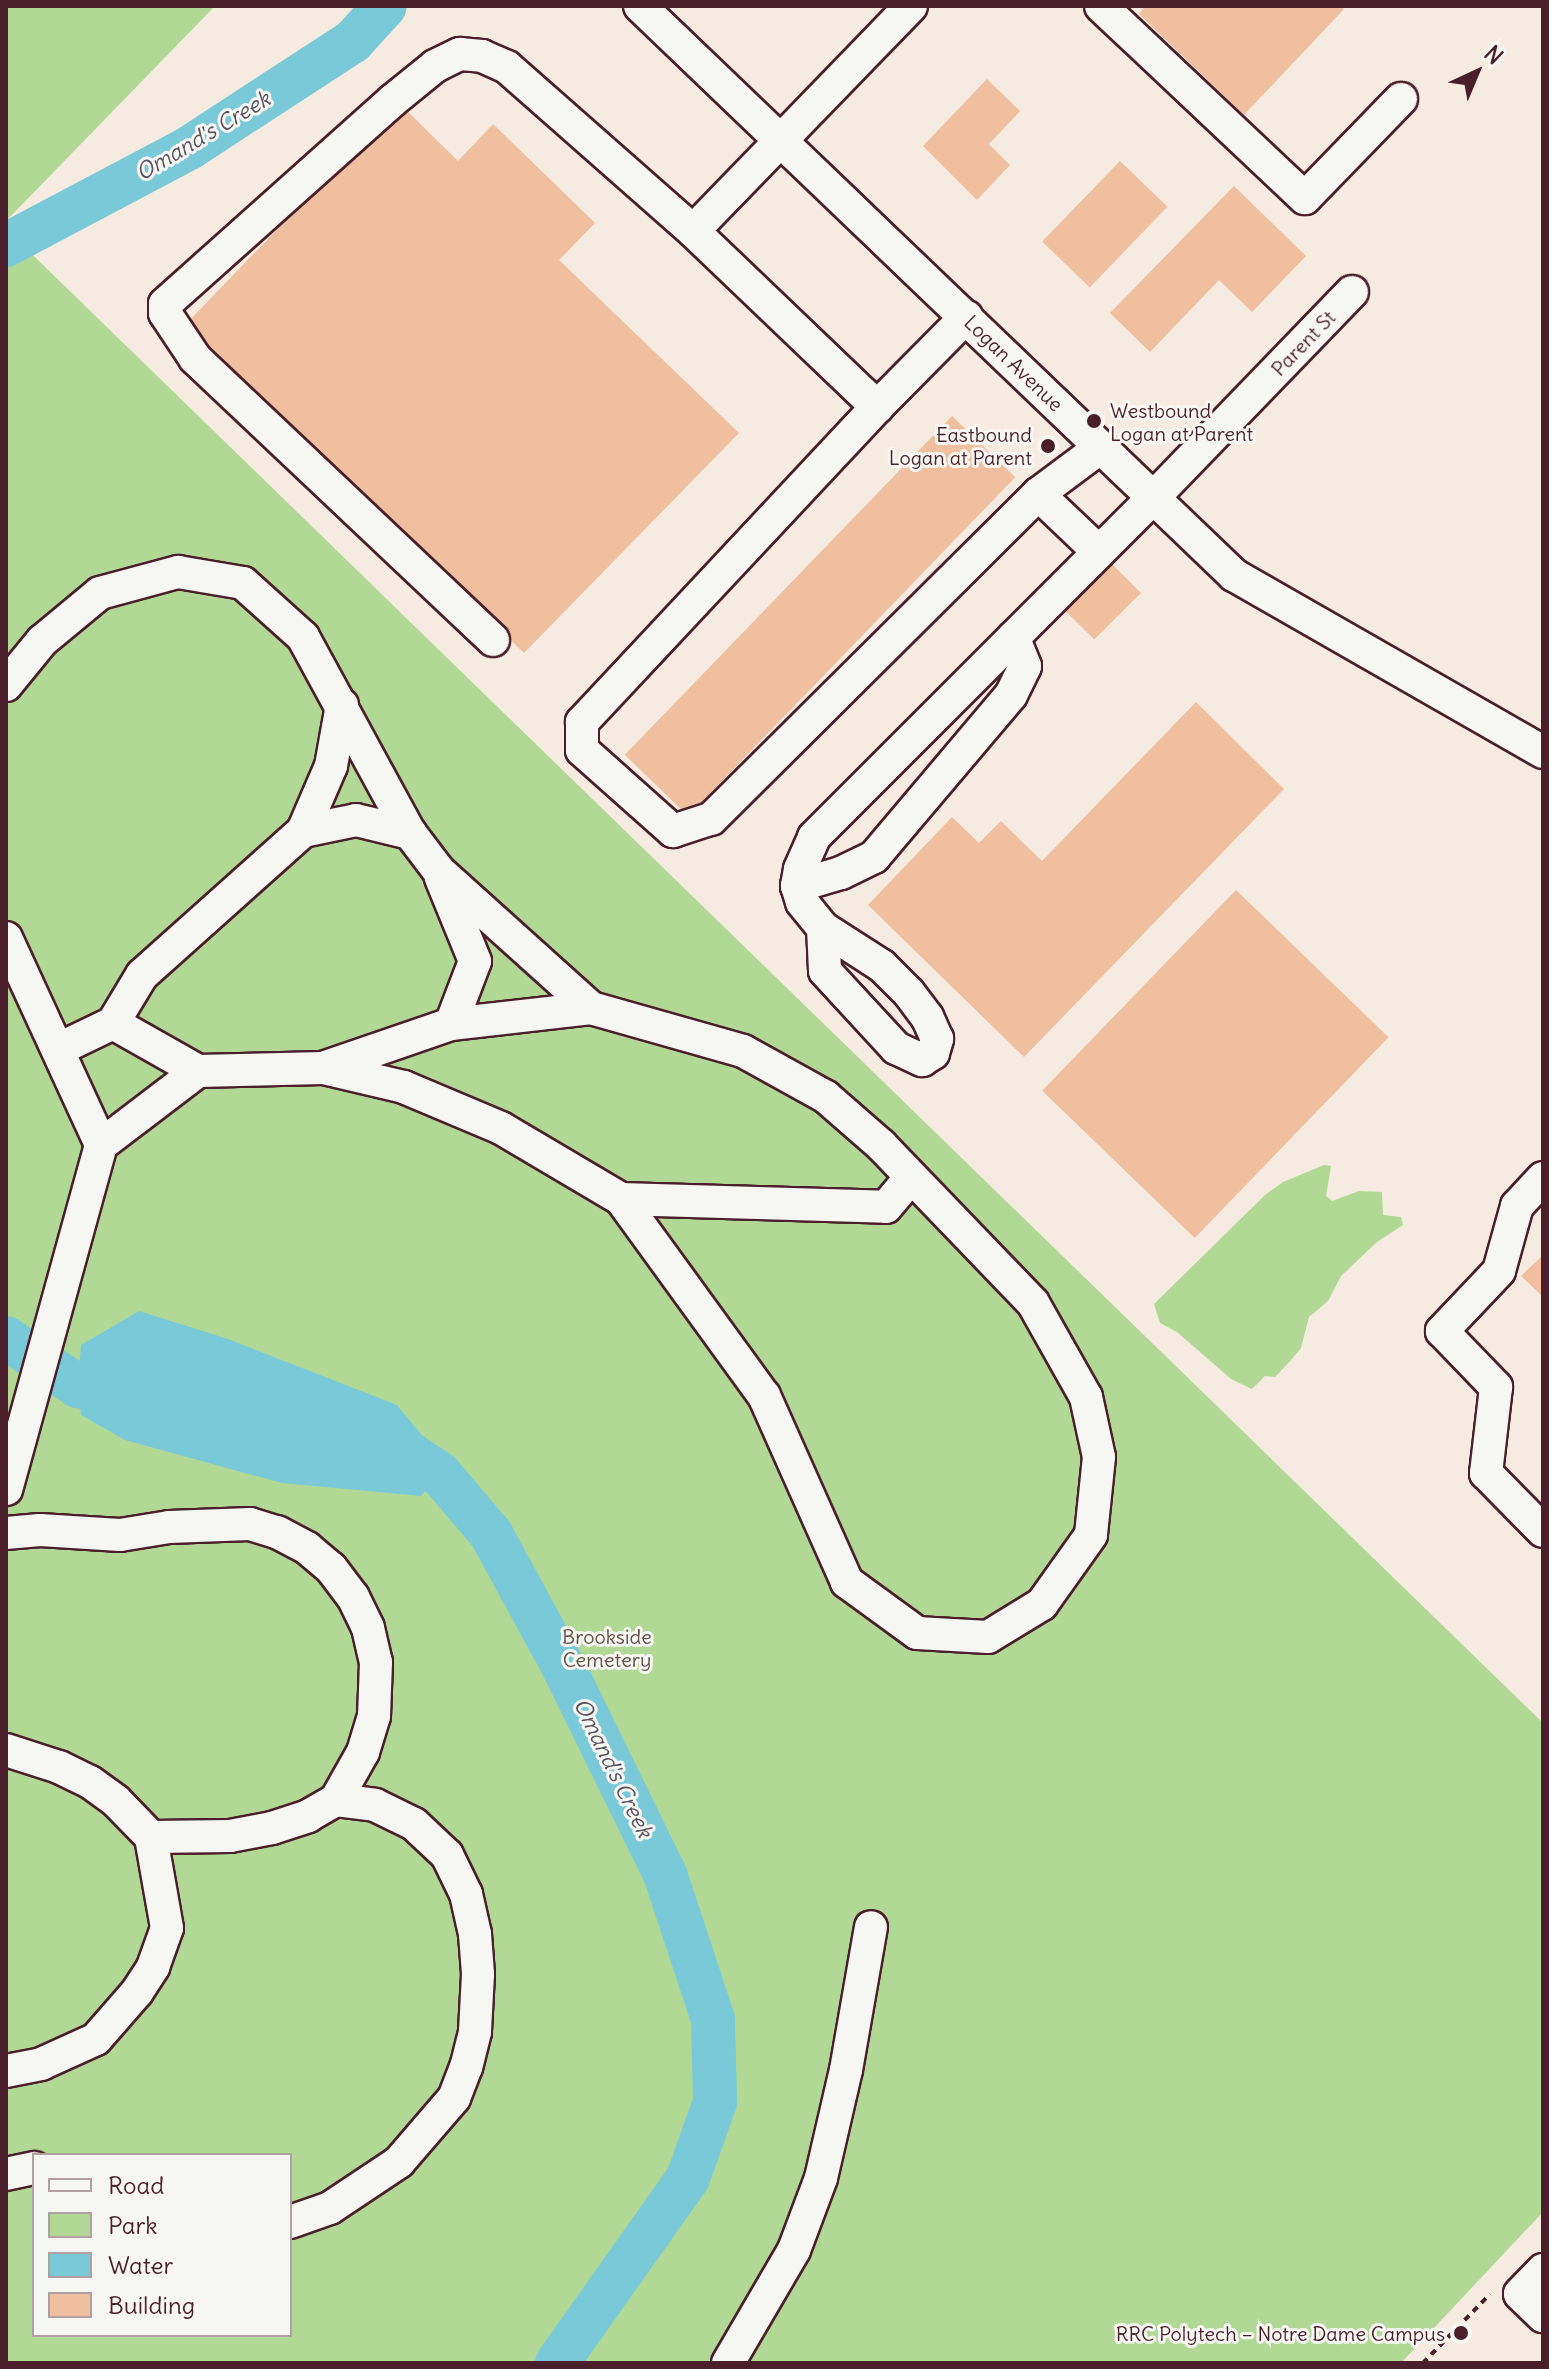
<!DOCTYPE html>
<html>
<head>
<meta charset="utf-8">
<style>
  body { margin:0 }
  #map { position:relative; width:1549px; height:2369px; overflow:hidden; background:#f5ebe1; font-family:Delius,sans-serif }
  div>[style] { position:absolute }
  .green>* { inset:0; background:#b1d995 }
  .water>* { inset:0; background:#7ac9d8 }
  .river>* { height:44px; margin:-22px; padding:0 22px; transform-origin:22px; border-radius:22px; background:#7ac9d8 }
  .building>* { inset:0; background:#efbf9f; transform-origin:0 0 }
  .path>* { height:4px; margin-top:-2px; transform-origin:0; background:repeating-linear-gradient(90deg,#4a1f2b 0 6px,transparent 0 12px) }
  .roads { filter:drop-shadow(2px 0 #4a1f2b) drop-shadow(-2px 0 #4a1f2b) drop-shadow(0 2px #4a1f2b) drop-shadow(0 -2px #4a1f2b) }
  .minor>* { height:32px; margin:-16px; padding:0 16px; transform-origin:16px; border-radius:16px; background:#f6f6f2 }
  .dots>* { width:22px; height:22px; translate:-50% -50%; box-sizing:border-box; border:4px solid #f6f6f2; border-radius:50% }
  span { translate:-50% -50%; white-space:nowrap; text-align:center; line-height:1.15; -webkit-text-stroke:6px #f6f6f2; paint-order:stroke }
  .street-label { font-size:20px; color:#4a1f2b }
  .poi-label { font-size:20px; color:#4a1f2b }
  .left { translate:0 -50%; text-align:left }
  .right { translate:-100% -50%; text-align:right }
  .park-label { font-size:20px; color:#644e46 }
  .water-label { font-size:22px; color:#58525f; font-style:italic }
  .frame { position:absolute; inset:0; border:8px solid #4a1f2b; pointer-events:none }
  .legend { position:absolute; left:32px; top:2153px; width:260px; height:184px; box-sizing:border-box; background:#f6f6f2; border:2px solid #b1a0a2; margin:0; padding:10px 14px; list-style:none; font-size:24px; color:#4a1f2b }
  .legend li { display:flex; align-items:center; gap:16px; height:40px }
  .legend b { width:40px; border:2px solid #b1a0a2 }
  .north { position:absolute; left:1437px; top:32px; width:80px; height:80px; -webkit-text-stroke:6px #f6f6f2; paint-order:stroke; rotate:44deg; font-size:22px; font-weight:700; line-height:32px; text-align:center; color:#4a1f2b }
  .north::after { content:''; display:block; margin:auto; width:28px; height:36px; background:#4a1f2b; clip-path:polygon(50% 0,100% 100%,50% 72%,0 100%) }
</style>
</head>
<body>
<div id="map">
  <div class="green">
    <i style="clip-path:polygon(6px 6px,215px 6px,6px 221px)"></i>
    <i style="clip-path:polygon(evenodd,6px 229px,1543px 1723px,1543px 2212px,1401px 2363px,6px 2363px,6px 229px,34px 2155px,290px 2155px,290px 2335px,34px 2335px,34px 2155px)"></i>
    <i style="clip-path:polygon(1324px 1165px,1331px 1166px,1326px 1196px,1332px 1201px,1359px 1191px,1382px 1192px,1383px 1215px,1401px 1217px,1403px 1225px,1377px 1242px,1341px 1276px,1328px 1301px,1309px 1317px,1301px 1348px,1292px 1359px,1275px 1377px,1265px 1376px,1252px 1389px,1231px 1379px,1177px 1332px,1160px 1323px,1154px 1304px,1265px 1195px,1283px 1182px)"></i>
  </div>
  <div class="water">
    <i style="clip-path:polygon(139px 1311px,228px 1339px,397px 1405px,439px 1456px,440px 1474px,421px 1496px,282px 1483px,125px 1440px,81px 1415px,78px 1386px,81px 1345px)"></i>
  </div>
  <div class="river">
    <i style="left:6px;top:245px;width:207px;rotate:-27.9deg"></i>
    <i style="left:189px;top:148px;width:196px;rotate:-33.1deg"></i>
    <i style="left:353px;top:41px;width:47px;rotate:-47.6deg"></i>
    <i style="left:6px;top:1338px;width:87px;rotate:33.7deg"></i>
    <i style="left:78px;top:1386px;width:59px;rotate:10.7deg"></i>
    <i style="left:388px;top:1447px;width:18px;rotate:13deg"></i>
    <i style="left:406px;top:1451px;width:41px;rotate:34.1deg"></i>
    <i style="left:440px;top:1474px;width:79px;rotate:49.6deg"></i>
    <i style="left:491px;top:1534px;width:150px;rotate:61.4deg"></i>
    <i style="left:563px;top:1666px;width:232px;rotate:63.9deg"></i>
    <i style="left:665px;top:1874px;width:153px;rotate:71.7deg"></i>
    <i style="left:713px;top:2019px;width:83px;rotate:88.6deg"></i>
    <i style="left:715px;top:2102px;width:81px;rotate:109.6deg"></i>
    <i style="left:688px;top:2178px;width:227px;rotate:125.3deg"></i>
  </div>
  <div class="building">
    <i style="clip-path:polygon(1145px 6px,1340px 6px,1344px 9px,1244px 115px,1139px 14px)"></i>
    <i style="clip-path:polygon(987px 79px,1020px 111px,989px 144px,1010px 165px,977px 200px,923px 146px)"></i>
    <i style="clip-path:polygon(399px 103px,458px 161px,493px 124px,595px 223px,559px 260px,739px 433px,524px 653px,184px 326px)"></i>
    <i style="left:1120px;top:161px;width:66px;height:112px;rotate:44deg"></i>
    <i style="clip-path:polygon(1234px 186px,1306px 256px,1252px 312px,1219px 280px,1150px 352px,1110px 313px)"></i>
    <i style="left:952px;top:416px;width:88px;height:471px;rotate:44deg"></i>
    <i style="left:1107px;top:559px;width:48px;height:66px;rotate:45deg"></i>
    <i style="clip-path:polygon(1196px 702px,1284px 789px,1024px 1057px,868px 905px,952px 817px,979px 843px,1001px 821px,1042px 861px)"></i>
    <i style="left:1236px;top:890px;width:212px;height:279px;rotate:44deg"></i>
    <i style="clip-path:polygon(1543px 1255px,1543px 1297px,1521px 1276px)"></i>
  </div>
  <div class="path">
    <i style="left:1423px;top:2363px;width:96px;rotate:-45.8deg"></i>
  </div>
  <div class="roads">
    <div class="minor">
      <i style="left:640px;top:6px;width:823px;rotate:43.77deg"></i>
      <i style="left:1234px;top:575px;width:356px;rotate:29.8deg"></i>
      <i style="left:911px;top:6px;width:313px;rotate:134.1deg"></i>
      <i style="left:693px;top:231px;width:255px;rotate:43.7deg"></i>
      <i style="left:877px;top:407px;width:127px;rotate:-45.3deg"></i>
      <i style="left:1101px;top:6px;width:280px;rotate:43.3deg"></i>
      <i style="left:1305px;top:198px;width:138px;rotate:-45.9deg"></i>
      <i style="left:877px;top:407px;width:432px;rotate:133.1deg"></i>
      <i style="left:582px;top:722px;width:28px;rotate:90deg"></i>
      <i style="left:582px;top:750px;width:122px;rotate:41.7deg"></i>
      <i style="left:673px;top:831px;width:40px;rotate:-18deg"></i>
      <i style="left:711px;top:819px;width:461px;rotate:-44.8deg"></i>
      <i style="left:1038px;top:494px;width:79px;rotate:-36.7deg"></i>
      <i style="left:1038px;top:494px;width:84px;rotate:43.6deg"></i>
      <i style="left:493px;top:640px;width:410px;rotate:-136.6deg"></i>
      <i style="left:195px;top:358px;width:54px;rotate:-123.7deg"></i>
      <i style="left:165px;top:313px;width:9px;rotate:-90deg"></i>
      <i style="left:165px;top:304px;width:305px;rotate:-41.8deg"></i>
      <i style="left:392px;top:101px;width:55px;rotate:-39.1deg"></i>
      <i style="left:435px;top:66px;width:28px;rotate:-26deg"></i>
      <i style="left:460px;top:54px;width:22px;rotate:5deg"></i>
      <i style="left:482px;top:56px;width:27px;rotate:24deg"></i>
      <i style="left:507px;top:67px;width:248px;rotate:41.4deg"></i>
      <i style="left:6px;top:685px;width:57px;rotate:-50.7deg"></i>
      <i style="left:42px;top:641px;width:75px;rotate:-39.6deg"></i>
      <i style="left:100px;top:593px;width:81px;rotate:-15.1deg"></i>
      <i style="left:178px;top:572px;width:66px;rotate:9.6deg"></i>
      <i style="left:243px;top:583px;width:81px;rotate:42deg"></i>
      <i style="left:303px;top:637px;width:223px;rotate:61.4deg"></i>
      <i style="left:410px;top:833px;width:48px;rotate:52.7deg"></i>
      <i style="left:439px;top:871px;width:205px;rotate:42deg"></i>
      <i style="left:591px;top:1008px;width:158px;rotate:15.8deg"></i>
      <i style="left:743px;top:1051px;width:95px;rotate:29deg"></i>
      <i style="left:826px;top:1097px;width:73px;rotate:41.1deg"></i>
      <i style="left:881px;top:1145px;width:219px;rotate:46.1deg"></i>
      <i style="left:1033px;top:1303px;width:108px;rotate:60.6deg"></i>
      <i style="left:1086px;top:1397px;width:61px;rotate:77.8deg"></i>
      <i style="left:1099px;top:1457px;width:78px;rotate:95.9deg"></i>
      <i style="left:1091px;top:1535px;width:85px;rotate:125.4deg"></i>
      <i style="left:1042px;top:1604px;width:63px;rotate:148.6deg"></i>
      <i style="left:988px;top:1637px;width:71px;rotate:-176.8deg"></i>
      <i style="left:917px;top:1633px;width:87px;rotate:-143.9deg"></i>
      <i style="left:847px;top:1582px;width:204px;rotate:-114deg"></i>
      <i style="left:764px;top:1396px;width:243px;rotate:-126deg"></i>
      <i style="left:621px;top:1199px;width:139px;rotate:-149.4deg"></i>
      <i style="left:501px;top:1128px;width:105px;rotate:-157.1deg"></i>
      <i style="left:404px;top:1087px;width:83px;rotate:-166.8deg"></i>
      <i style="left:323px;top:1068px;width:125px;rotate:178.6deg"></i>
      <i style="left:198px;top:1071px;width:122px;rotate:142.7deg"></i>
      <i style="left:101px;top:1145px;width:357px;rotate:105.4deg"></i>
      <i style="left:303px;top:831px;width:71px;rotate:-66.7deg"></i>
      <i style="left:331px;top:766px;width:62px;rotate:-79.8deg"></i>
      <i style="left:797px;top:886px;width:46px;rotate:-16.5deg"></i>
      <i style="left:841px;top:873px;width:37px;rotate:-26deg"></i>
      <i style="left:874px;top:857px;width:212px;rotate:-49.8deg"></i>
      <i style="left:1011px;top:695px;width:32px;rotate:-64deg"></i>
      <i style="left:1025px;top:666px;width:31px;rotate:-112deg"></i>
      <i style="left:823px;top:928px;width:43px;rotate:87.3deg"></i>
      <i style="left:825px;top:971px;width:105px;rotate:47.3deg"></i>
      <i style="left:896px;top:1048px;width:29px;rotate:25deg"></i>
      <i style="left:922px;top:1060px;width:13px;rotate:-32deg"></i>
      <i style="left:933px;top:1053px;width:15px;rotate:-74deg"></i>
      <i style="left:937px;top:1039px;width:24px;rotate:-114deg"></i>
      <i style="left:927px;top:1017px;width:31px;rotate:-127deg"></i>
      <i style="left:908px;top:992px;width:37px;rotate:-135deg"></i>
      <i style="left:882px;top:966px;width:70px;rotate:-147.2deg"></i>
      <i style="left:823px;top:928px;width:33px;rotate:-129deg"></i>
      <i style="left:802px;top:902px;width:17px;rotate:-107deg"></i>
      <i style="left:797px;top:886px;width:17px;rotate:-80deg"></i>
      <i style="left:800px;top:869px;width:35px;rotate:-66deg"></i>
      <i style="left:814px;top:837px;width:481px;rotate:-45deg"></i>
      <i style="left:1154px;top:497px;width:285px;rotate:-46deg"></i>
      <i style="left:6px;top:938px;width:228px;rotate:65.3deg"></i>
      <i style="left:113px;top:1023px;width:56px;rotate:-58.9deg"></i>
      <i style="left:142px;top:975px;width:216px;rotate:-41.8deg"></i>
      <i style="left:303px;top:831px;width:54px;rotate:-11.7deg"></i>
      <i style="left:356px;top:820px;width:56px;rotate:13.5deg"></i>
      <i style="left:451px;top:1024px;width:141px;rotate:-6.5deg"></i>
      <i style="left:59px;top:1049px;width:60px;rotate:-25.7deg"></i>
      <i style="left:113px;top:1023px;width:98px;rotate:29.5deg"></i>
      <i style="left:323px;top:1068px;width:135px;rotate:-19deg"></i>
      <i style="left:451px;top:1024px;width:67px;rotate:-69.1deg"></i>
      <i style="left:475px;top:961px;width:90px;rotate:-112.3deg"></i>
      <i style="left:1543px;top:1178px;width:38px;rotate:133deg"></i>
      <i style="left:1517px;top:1206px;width:67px;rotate:105.5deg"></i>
      <i style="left:1499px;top:1271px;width:83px;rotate:133.5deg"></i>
      <i style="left:1442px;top:1331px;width:78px;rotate:46deg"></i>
      <i style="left:1496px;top:1387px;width:87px;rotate:96.6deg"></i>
      <i style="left:1486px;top:1473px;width:81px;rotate:45.5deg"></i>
      <i style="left:621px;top:1199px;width:265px;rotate:1.7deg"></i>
      <i style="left:886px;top:1207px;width:39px;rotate:-50deg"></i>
      <i style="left:6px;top:1533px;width:34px;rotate:-5deg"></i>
      <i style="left:40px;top:1530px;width:80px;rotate:3.6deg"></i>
      <i style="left:120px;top:1535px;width:50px;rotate:-9.3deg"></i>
      <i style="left:169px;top:1527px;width:81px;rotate:-2.1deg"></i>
      <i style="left:250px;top:1524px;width:28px;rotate:17deg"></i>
      <i style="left:277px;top:1532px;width:34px;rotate:28deg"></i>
      <i style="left:307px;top:1548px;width:31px;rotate:40deg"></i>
      <i style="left:331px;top:1568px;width:36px;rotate:53deg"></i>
      <i style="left:353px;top:1597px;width:34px;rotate:64deg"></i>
      <i style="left:368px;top:1628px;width:35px;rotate:77deg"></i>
      <i style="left:376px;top:1662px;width:54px;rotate:92.1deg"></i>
      <i style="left:374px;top:1716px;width:38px;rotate:107deg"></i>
      <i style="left:363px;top:1752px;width:55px;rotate:119.4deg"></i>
      <i style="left:6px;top:1750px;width:56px;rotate:17.8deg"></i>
      <i style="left:59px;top:1767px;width:34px;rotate:26deg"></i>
      <i style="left:90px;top:1782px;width:32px;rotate:36deg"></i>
      <i style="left:116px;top:1801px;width:50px;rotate:45.8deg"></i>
      <i style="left:6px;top:2071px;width:36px;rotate:-11deg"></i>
      <i style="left:41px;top:2064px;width:60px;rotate:-24.4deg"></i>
      <i style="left:96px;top:2039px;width:62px;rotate:-48.9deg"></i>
      <i style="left:137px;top:1992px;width:30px;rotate:-57deg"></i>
      <i style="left:153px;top:1967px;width:41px;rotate:-70.3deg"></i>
      <i style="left:167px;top:1928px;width:92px;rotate:-100deg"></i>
      <i style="left:151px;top:1837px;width:79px;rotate:-0.7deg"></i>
      <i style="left:230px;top:1836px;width:43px;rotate:-10.8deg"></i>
      <i style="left:272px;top:1828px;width:38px;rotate:-18deg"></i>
      <i style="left:308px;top:1816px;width:32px;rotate:-30deg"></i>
      <i style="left:336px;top:1800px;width:39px;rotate:7deg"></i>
      <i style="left:375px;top:1805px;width:43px;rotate:26deg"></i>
      <i style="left:414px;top:1824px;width:45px;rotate:43.2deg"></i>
      <i style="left:447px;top:1855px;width:43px;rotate:64deg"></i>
      <i style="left:466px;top:1894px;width:41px;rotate:77.3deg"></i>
      <i style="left:475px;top:1934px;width:40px;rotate:85.7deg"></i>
      <i style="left:478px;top:1974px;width:58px;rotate:93deg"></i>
      <i style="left:475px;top:2032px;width:36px;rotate:104deg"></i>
      <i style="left:466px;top:2067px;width:33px;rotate:111deg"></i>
      <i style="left:454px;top:2098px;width:84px;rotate:130.7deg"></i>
      <i style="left:399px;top:2162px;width:83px;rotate:146.3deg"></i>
      <i style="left:330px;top:2208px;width:42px;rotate:160.7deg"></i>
      <i style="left:6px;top:2174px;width:29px;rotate:-12deg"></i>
      <i style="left:1543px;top:2270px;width:33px;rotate:134deg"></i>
      <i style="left:1520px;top:2294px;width:32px;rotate:44deg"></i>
      <i style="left:728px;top:2363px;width:131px;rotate:-59.7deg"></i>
      <i style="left:794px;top:2250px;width:77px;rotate:-69.4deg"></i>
      <i style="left:821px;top:2178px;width:111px;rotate:-77deg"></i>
      <i style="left:846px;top:2070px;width:145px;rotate:-80.1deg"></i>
    </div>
  </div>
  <div class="dots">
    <i style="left:1094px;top:421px;background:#4a1f2b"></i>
    <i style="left:1048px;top:446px;background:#4a1f2b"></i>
    <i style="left:1461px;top:2333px;background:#4a1f2b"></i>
  </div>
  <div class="street-label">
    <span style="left:1303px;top:343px;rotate:-46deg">Parent St</span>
    <span style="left:1014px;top:363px;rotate:44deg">Logan Avenue</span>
  </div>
  <div class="poi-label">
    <span class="left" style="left:1110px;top:422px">Westbound<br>Logan at Parent</span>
    <span class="right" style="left:1032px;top:446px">Eastbound<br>Logan at Parent</span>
    <span class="right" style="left:1445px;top:2333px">RRC Polytech – Notre Dame Campus</span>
  </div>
  <div class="park-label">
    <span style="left:607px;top:1648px">Brookside<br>Cemetery</span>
  </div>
  <div class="water-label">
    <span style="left:203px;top:136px;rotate:-31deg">Omand's Creek</span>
    <span style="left:613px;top:1768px;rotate:64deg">Omand's Creek</span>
  </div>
  <div class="frame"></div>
  <ul class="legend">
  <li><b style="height:10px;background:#f6f6f2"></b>Road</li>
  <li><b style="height:22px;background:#b1d995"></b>Park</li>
  <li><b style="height:22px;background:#7ac9d8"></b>Water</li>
  <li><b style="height:22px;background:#efbf9f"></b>Building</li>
  </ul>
  <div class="north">N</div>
</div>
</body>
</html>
